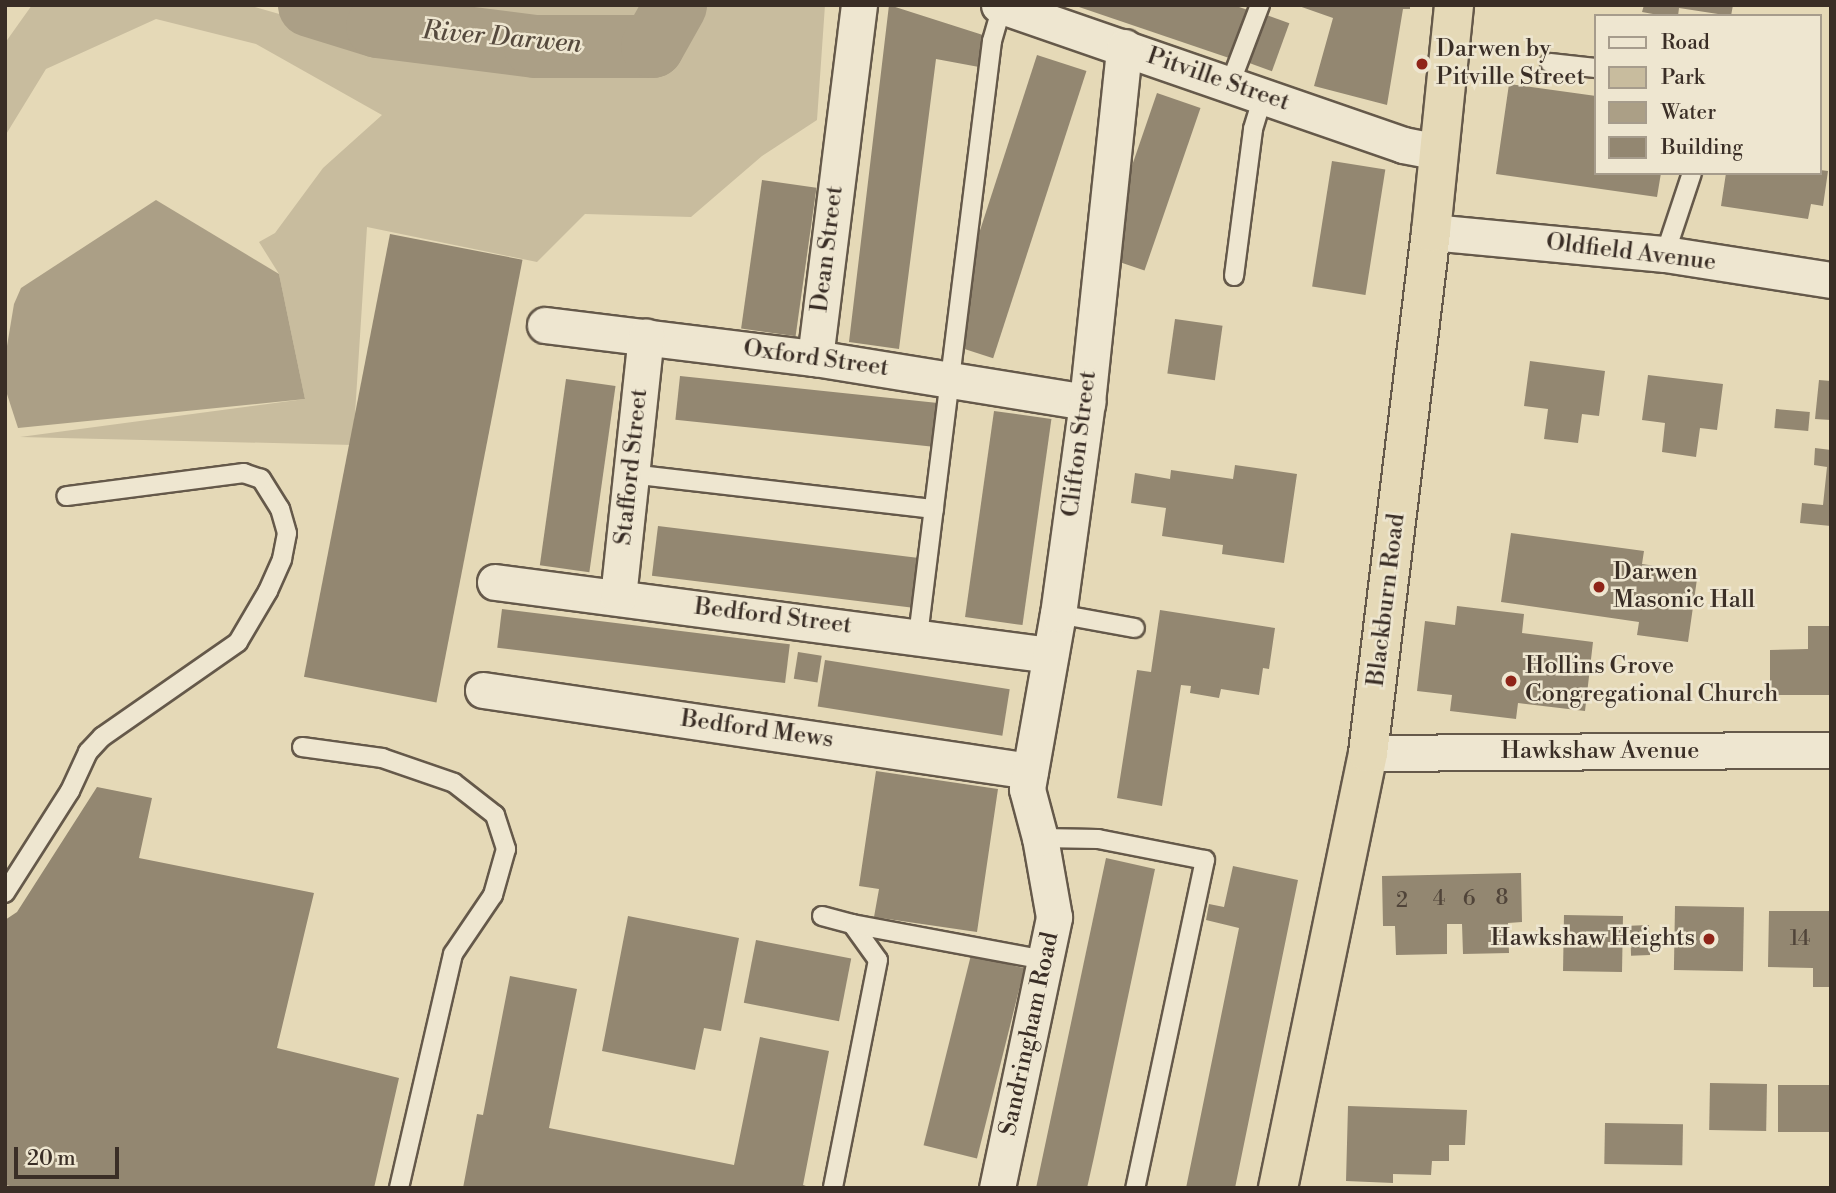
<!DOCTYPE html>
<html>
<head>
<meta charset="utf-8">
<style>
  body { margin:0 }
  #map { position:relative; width:1836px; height:1193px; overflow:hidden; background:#e5d9b7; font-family:"Libre Bodoni",serif }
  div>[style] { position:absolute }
  .green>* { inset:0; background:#c8bc9e }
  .water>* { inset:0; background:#ab9f86 }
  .river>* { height:63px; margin:-31.5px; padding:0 31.5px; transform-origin:31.5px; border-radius:31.5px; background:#ab9f86 }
  .building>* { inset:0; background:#938771; transform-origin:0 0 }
  .roads { filter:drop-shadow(2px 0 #65594a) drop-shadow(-2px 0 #65594a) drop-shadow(0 2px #65594a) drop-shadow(0 -2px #65594a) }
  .lane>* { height:18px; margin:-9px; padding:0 9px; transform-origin:9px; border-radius:9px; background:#eee6d0 }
  .street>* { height:35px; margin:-17.5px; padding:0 17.5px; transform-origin:17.5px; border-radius:17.5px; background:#eee6d0 }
  .highway>* { height:38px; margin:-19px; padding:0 19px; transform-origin:19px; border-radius:19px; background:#e5d9b7 }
  .dots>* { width:19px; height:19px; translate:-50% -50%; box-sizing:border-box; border:4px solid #eee6d0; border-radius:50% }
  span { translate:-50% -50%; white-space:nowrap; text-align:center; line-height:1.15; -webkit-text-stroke:5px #eee6d0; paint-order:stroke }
  .number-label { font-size:21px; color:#504439 }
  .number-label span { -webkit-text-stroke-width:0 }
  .poi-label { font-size:24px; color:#3a2e26 }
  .left { translate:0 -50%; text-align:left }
  .right { translate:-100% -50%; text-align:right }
  .street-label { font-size:24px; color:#3a2e26 }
  .water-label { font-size:26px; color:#564a3e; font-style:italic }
  .frame { position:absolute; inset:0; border:7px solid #3a2e26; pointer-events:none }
  .legend { position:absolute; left:1594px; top:14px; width:228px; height:161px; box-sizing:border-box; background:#eee6d0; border:2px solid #a69c8c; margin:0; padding:9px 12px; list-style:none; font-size:21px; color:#3a2e26 }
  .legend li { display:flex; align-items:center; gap:14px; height:35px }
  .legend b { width:35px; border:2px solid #a69c8c }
  .scale { position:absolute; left:14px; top:1147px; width:105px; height:32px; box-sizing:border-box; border:4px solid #3a2e26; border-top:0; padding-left:9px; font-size:21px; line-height:24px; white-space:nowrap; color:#3a2e26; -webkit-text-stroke:5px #eee6d0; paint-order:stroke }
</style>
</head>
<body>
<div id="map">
  <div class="green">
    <i style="clip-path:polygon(32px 5px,248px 5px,377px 42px,533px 59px,657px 53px,684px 5px,825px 5px,817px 120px,762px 156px,691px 217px,585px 214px,537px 262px,367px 227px,353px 445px,20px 437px,305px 399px,279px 274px,259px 242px,275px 233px,323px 168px,382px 115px,256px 44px,156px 19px,46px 69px,5px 136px,5px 43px)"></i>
    <i style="clip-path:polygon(358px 5px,664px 5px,645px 36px,533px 35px,375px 11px)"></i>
  </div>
  <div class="water">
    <i style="clip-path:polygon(156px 200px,279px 274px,305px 399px,18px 428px,6px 391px,5px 358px,14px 304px,21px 288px)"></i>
  </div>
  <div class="river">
    <i style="left:309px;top:5px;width:71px;rotate:17.2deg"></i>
    <i style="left:377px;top:26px;width:159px;rotate:7.2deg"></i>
    <i style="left:535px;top:46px;width:117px"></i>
    <i style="left:652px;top:46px;width:47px;rotate:-60.7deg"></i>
  </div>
  <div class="building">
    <i style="clip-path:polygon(889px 5px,986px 36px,979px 67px,936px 59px,899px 349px,849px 342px)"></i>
    <i style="clip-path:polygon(1233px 5px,1251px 11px,1235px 60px,1076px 6px)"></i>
    <i style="clip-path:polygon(1296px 5px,1410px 5px,1410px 9px,1403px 9px,1387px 105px,1314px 86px,1333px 18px)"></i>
    <i style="clip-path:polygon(1644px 5px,1733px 5px,1731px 16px,1679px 8px,1678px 16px,1664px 16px,1642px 12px)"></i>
    <i style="left:1264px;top:14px;width:27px;height:51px;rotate:20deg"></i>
    <i style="left:1037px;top:55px;width:52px;height:302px;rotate:18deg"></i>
    <i style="clip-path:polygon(1509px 84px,1596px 96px,1596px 173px,1661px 173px,1657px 197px,1496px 174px)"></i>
    <i style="left:1157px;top:93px;width:46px;height:172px;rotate:19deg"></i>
    <i style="left:1332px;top:161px;width:54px;height:127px;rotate:9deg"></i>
    <i style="clip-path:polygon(1820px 170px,1828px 171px,1823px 206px,1811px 204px,1808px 219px,1721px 206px,1726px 173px,1820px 173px)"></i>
    <i style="left:762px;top:180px;width:55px;height:150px;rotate:8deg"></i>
    <i style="left:390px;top:234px;width:135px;height:451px;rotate:11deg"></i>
    <i style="left:1175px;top:319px;width:48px;height:55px;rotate:8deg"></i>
    <i style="clip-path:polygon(1530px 361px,1605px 371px,1599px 416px,1582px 414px,1578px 443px,1544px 439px,1548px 409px,1524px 406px)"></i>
    <i style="clip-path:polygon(1648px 375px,1723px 384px,1717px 430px,1700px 428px,1696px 457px,1662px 452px,1665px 423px,1642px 420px)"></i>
    <i style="left:680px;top:376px;width:264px;height:44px;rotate:6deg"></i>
    <i style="left:566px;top:379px;width:50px;height:188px;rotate:8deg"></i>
    <i style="clip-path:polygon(1819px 380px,1831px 381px,1831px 420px,1815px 419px)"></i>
    <i style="left:1776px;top:409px;width:34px;height:19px;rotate:5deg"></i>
    <i style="left:994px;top:411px;width:58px;height:208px;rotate:8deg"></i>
    <i style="clip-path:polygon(1815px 448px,1831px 450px,1831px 526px,1800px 523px,1802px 503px,1823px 505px,1827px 467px,1814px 465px)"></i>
    <i style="clip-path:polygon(1235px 465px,1297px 474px,1284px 563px,1222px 554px,1223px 545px,1162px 536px,1166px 508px,1131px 503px,1135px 473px,1170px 479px,1171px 470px,1233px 479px)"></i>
    <i style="left:658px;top:526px;width:263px;height:50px;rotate:7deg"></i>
    <i style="clip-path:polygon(1511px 533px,1644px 551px,1642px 564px,1698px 572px,1688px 642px,1637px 635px,1639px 622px,1501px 602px)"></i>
    <i style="clip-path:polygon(1457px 606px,1524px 614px,1522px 633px,1593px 642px,1585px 711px,1518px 703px,1516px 719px,1450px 711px,1452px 695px,1417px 691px,1425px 621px,1455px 625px)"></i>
    <i style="left:502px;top:609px;width:290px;height:39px;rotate:7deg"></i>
    <i style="clip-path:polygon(1160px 610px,1275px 628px,1269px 669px,1263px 668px,1259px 695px,1221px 689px,1219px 698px,1190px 693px,1191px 686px,1181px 685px,1162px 806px,1117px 798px,1137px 670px,1151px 672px)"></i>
    <i style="clip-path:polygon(1808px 626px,1831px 626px,1831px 695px,1770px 695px,1770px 650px,1808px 649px)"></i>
    <i style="left:798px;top:652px;width:24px;height:27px;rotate:9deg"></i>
    <i style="left:825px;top:660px;width:187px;height:47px;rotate:9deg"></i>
    <i style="clip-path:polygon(876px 771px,998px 789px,977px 932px,874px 917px,879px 889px,859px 886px)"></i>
    <i style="clip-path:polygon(97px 787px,152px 798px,139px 858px,314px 893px,277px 1048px,399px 1078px,374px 1188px,20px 1188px,5px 1185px,5px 920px,17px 912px)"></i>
    <i style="clip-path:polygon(1106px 858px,1155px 869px,1094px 1157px,1087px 1188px,1036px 1188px)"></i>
    <i style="clip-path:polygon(1233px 866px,1298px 880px,1235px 1188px,1186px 1188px,1239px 928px,1206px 920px,1209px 904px,1224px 907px)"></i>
    <i style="clip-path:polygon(1521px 873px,1522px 922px,1508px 923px,1509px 953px,1463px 954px,1462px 924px,1447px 924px,1447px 954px,1396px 955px,1395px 926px,1383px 926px,1382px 876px)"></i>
    <i style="left:1675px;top:906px;width:69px;height:64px;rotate:1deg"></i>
    <i style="clip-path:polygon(1769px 911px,1831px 911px,1831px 987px,1813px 987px,1813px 968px,1768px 967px)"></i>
    <i style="left:1564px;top:915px;width:59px;height:56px;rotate:1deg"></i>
    <i style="clip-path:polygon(628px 916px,739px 938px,721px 1031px,704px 1028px,695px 1070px,602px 1051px)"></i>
    <i style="left:1649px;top:925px;width:30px;height:19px;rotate:88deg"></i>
    <i style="left:756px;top:940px;width:97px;height:64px;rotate:11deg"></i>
    <i style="left:971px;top:955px;width:55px;height:196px;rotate:14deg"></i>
    <i style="clip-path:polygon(510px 976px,577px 989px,549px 1128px,734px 1165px,760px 1037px,829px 1051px,803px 1185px,812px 1188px,463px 1188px,477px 1114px,483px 1115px)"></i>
    <i style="left:1710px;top:1083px;width:57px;height:47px;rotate:1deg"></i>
    <i style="left:1778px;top:1085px;width:53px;height:47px"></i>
    <i style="clip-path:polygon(1348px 1106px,1467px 1110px,1465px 1145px,1449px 1145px,1449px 1161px,1432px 1161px,1431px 1175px,1393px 1174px,1393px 1183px,1346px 1181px)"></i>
    <i style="left:1605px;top:1123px;width:78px;height:41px;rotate:1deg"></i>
  </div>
  <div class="roads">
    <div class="lane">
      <i style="left:1550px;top:63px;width:46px;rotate:6.2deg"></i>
      <i style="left:1230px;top:84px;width:85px;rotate:-69.2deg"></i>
      <i style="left:1665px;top:254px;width:85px;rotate:-71.6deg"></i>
      <i style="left:1234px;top:276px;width:148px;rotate:-82.6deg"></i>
      <i style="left:1253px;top:129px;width:34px;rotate:-73deg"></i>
      <i style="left:631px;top:474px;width:305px;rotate:6.6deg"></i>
      <i style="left:1058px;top:614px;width:78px;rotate:10.3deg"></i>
      <i style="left:918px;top:636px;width:600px;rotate:-82.91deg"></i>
      <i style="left:992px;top:41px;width:36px;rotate:-74deg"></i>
      <i style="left:302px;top:747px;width:81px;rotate:7.8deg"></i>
      <i style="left:382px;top:758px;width:76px;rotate:19.1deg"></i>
      <i style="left:454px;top:783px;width:52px;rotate:38deg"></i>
      <i style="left:495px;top:815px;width:36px;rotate:72deg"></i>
      <i style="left:506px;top:849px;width:48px;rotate:105.8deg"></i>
      <i style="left:493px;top:895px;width:71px;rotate:124.1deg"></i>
      <i style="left:453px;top:954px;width:240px;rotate:103deg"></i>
      <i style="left:1040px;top:838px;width:58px;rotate:1deg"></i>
      <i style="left:1098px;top:839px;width:109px;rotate:11.1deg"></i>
      <i style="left:1205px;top:860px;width:335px;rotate:102deg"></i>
      <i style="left:5px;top:893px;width:121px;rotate:-57.5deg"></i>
      <i style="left:70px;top:791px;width:43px;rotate:-65.2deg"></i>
      <i style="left:88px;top:752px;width:21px;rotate:-47deg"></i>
      <i style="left:102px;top:737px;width:166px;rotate:-34.9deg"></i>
      <i style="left:238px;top:642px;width:59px;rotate:-59.5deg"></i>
      <i style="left:268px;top:591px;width:35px;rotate:-66deg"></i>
      <i style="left:282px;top:559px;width:26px;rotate:-79deg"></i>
      <i style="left:287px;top:533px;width:25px;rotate:-106deg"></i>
      <i style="left:280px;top:509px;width:36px;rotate:-122deg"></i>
      <i style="left:261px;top:479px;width:18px;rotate:-161deg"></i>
      <i style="left:244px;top:473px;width:179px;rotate:172.6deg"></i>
      <i style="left:822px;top:916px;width:31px;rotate:15deg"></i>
      <i style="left:852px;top:924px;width:44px;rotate:54.2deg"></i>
      <i style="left:878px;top:960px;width:232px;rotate:101.2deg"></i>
      <i style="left:852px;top:924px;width:196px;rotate:10.6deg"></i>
    </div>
    <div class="street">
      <i style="left:999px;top:5px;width:428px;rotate:19.1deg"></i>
      <i style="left:1403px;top:145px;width:36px;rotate:11deg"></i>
      <i style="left:1431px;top:232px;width:235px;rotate:5.4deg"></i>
      <i style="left:1665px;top:254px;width:168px;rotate:8.9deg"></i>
      <i style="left:545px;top:325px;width:272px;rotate:7deg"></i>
      <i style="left:815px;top:358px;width:276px;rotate:9.2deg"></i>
      <i style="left:815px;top:358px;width:356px;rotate:-82.9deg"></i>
      <i style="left:495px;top:582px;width:560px;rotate:7.49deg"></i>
      <i style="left:618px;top:597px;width:262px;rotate:-83.9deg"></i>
      <i style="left:483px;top:690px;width:553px;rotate:8.42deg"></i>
      <i style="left:1368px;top:753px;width:463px;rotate:-0.4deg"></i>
      <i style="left:997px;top:1188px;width:277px;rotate:-78.1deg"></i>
      <i style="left:1054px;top:917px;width:80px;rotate:-100deg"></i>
      <i style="left:1040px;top:838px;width:51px;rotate:-104.9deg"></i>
      <i style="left:1027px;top:789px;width:178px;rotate:-80deg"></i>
      <i style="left:1058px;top:614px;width:214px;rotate:-82.2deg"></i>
      <i style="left:1087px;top:402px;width:357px;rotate:-84deg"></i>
    </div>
    <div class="highway">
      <i style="left:1278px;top:1188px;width:444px;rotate:-78.3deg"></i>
      <i style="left:1368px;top:753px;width:525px;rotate:-83.11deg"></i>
      <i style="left:1431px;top:232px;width:228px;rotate:-84.2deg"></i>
    </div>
  </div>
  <div class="dots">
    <i style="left:1422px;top:64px;background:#8f2418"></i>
    <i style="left:1599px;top:587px;background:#8f2418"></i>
    <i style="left:1511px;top:681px;background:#8f2418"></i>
    <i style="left:1709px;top:939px;background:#8f2418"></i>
  </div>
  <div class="number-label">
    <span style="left:1502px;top:898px">8</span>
    <span style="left:1439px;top:899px">4</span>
    <span style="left:1469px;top:899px">6</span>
    <span style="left:1402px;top:901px">2</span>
    <span style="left:1800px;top:939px">14</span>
  </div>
  <div class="poi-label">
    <span class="left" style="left:1436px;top:64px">Darwen by<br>Pitville Street</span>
    <span class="left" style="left:1613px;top:587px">Darwen<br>Masonic Hall</span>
    <span class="left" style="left:1525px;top:681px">Hollins Grove<br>Congregational Church</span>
    <span class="right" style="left:1695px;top:939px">Hawkshaw Heights</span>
  </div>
  <div class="street-label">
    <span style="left:1218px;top:80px;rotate:19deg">Pitville Street</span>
    <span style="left:828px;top:249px;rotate:-83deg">Dean Street</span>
    <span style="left:1631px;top:253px;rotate:7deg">Oldfield Avenue</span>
    <span style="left:816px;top:359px;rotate:8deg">Oxford Street</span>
    <span style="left:1080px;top:444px;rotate:-83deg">Clifton Street</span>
    <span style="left:632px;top:467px;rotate:-84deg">Stafford Street</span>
    <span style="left:1387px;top:600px;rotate:-83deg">Blackburn Road</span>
    <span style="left:773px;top:617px;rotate:7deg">Bedford Street</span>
    <span style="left:757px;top:730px;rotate:8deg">Bedford Mews</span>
    <span style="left:1600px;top:752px">Hawkshaw Avenue</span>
    <span style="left:1030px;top:1034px;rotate:-78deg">Sandringham Road</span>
  </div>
  <div class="water-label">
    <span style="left:502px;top:38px;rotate:5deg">River Darwen</span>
  </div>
  <div class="frame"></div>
  <ul class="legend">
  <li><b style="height:9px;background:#eee6d0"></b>Road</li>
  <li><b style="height:19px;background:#c8bc9e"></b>Park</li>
  <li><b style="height:19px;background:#ab9f86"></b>Water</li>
  <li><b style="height:19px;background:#938771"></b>Building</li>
  </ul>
  <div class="scale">20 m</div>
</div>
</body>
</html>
